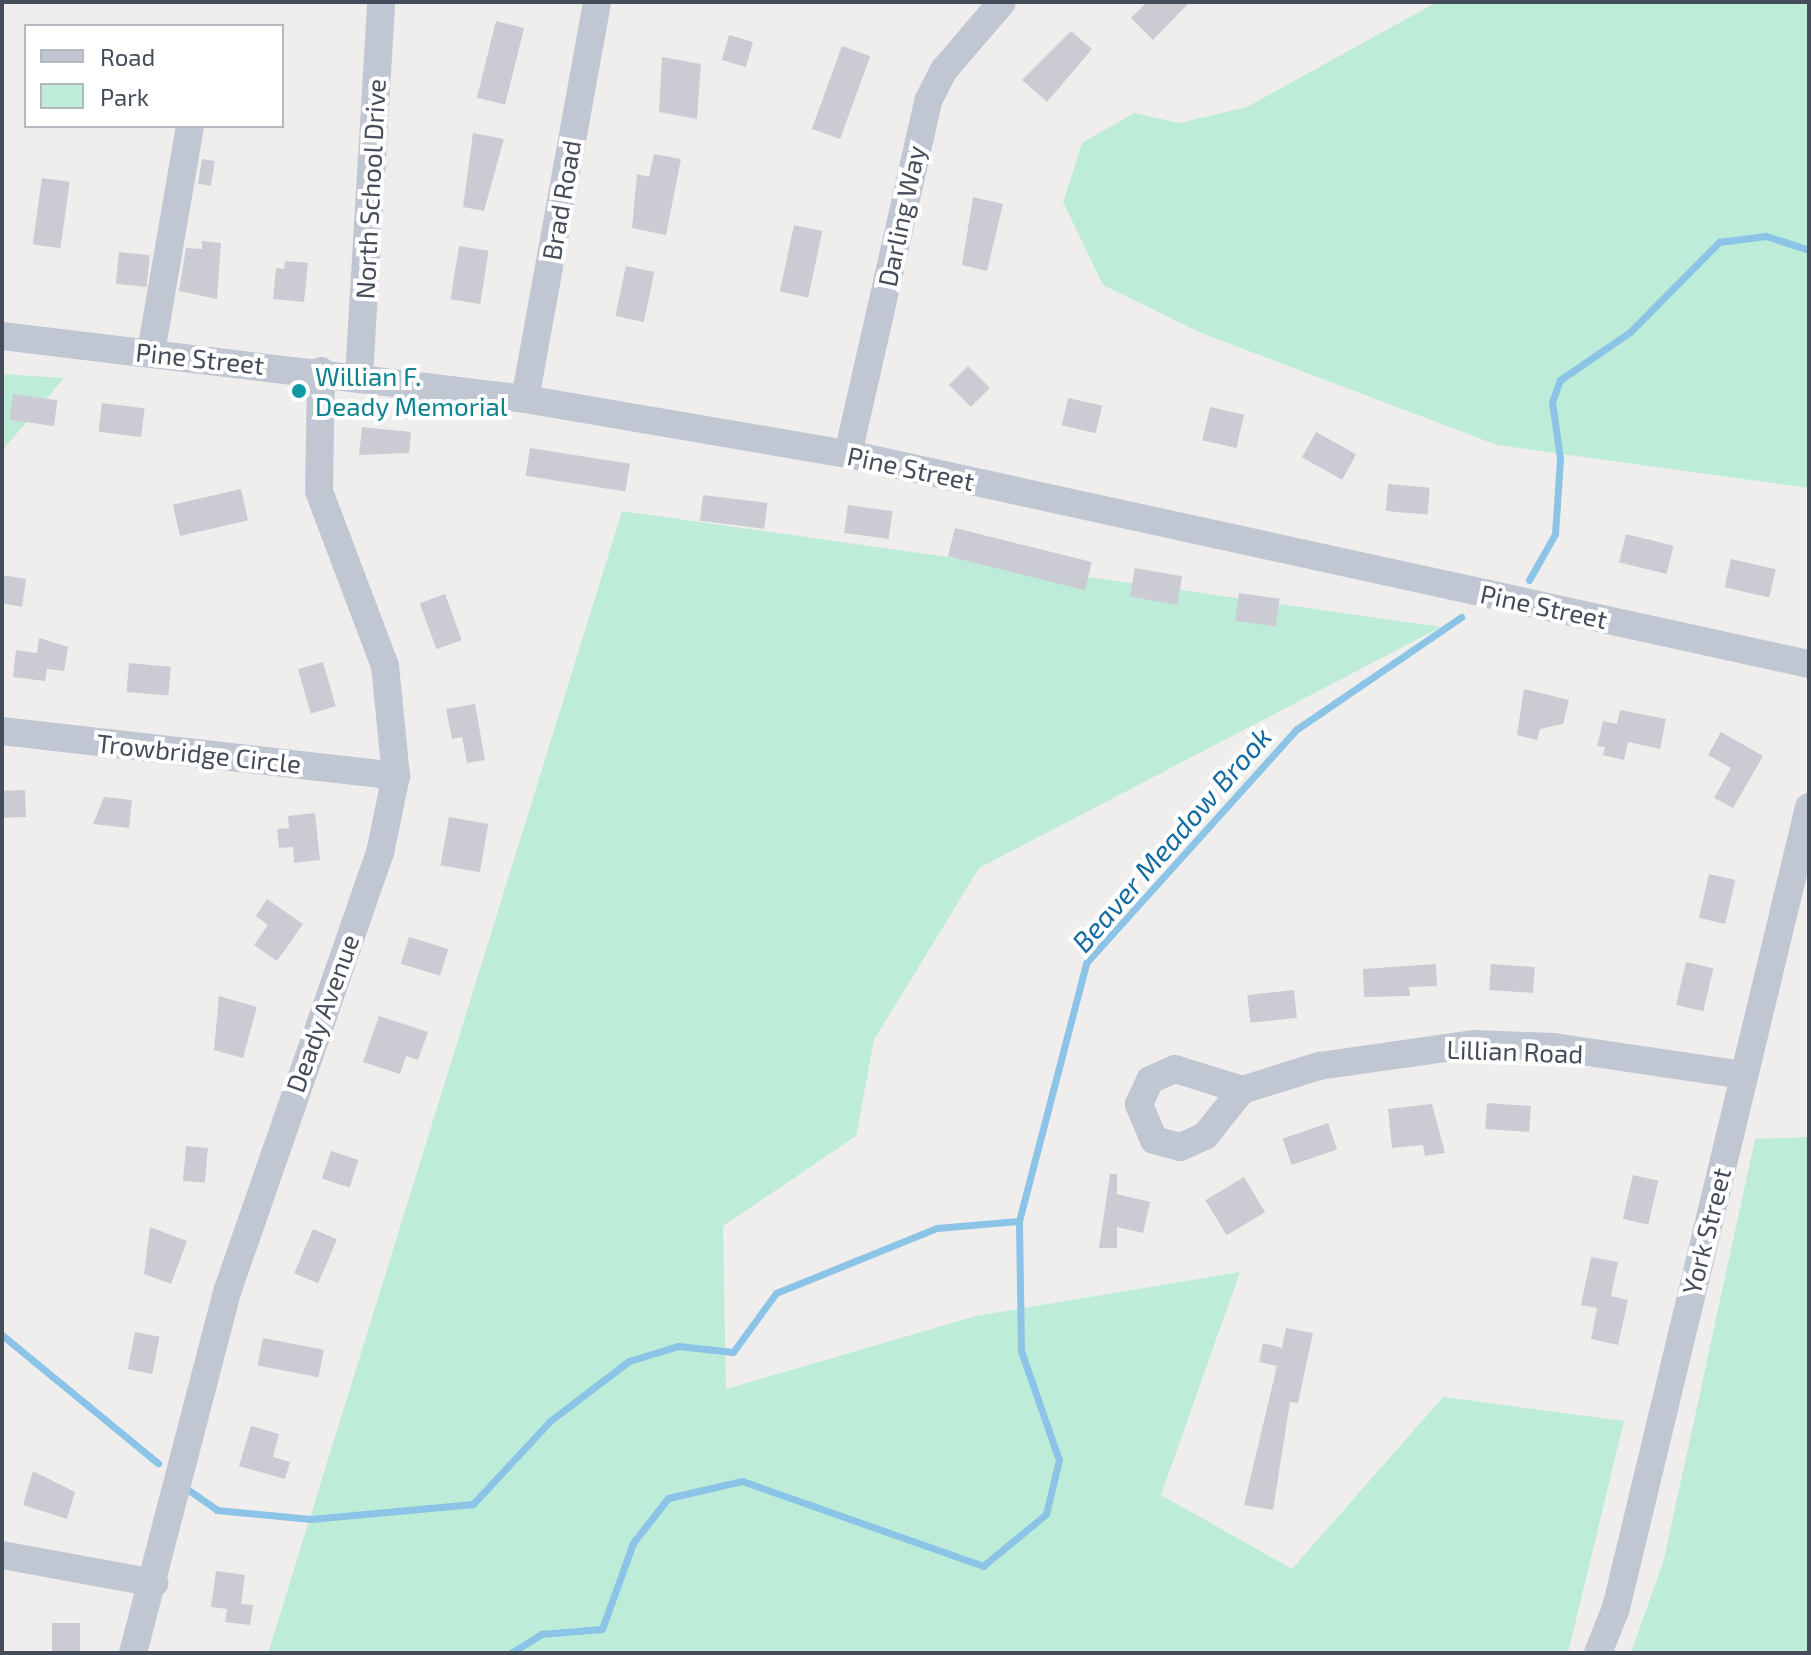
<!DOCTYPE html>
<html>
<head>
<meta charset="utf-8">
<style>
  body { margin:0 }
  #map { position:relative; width:1811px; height:1655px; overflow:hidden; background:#f0eeed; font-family:"Exo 2",sans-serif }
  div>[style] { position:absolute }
  .green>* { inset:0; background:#bdecd8 }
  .stream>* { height:7px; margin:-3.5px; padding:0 3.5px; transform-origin:3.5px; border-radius:3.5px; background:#8cc4e8 }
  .building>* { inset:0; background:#cacbd3; transform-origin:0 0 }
  .minor>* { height:28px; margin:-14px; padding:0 14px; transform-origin:14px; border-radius:14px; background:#c1c7d2 }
  .dots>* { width:22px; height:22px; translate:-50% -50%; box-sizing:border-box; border:4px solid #fff; border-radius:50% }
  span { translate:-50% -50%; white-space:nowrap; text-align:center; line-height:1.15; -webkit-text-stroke:8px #fff; paint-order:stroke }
  .street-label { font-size:26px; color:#464d5a }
  .culture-label { font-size:26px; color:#0d838f }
  .left { translate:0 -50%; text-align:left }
  .water-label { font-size:28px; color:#126aa1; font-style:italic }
  .frame { position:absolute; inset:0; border:4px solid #464d5a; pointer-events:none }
  .legend { position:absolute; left:24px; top:24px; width:260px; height:104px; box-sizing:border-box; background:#fff; border:2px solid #b5b8bd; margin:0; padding:10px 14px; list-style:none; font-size:24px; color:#464d5a }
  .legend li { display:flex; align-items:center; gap:16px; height:40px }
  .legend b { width:40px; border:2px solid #b5b8bd }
</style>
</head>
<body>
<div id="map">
  <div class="green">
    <i style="clip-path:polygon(1437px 2px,1809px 2px,1809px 488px,1497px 445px,1199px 332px,1103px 285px,1063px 202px,1082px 143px,1134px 113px,1179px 123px,1247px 107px)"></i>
    <i style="clip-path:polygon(2px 374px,64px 378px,2px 451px)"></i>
    <i style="clip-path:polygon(622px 511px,1441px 627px,979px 868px,874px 1040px,856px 1136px,723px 1226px,726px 1389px,976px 1316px,1240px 1272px,1161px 1495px,1292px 1569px,1443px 1397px,1624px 1421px,1568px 1653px,268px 1653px)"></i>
    <i style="clip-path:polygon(1809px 1137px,1809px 1653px,1631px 1653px,1664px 1559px,1755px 1139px)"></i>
  </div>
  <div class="stream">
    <i style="left:1529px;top:580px;width:53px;rotate:-60.5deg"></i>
    <i style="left:1555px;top:534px;width:76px;rotate:-86.2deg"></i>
    <i style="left:1560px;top:458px;width:57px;rotate:-98.1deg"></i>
    <i style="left:1552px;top:402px;width:23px;rotate:-70deg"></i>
    <i style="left:1560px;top:380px;width:85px;rotate:-34.4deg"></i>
    <i style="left:1630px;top:332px;width:127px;rotate:-45.3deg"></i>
    <i style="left:1719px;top:242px;width:47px;rotate:-7.3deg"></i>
    <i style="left:1766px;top:236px;width:45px;rotate:18deg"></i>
    <i style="left:2px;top:1335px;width:202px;rotate:39.4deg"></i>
    <i style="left:190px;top:1491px;width:33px;rotate:35deg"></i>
    <i style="left:217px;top:1510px;width:94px;rotate:5.5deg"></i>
    <i style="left:311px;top:1519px;width:163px;rotate:-5.3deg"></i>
    <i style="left:473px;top:1504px;width:113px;rotate:-47.1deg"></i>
    <i style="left:550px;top:1421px;width:99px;rotate:-37.2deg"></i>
    <i style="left:629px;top:1361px;width:51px;rotate:-17deg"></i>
    <i style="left:678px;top:1346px;width:55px;rotate:6.2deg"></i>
    <i style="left:733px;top:1352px;width:73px;rotate:-53.9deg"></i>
    <i style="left:776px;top:1293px;width:174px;rotate:-22deg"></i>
    <i style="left:937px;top:1228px;width:82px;rotate:-4.9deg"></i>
    <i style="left:511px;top:1653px;width:36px;rotate:-32deg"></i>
    <i style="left:541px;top:1634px;width:61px;rotate:-4.7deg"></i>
    <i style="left:602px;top:1629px;width:91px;rotate:-70.2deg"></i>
    <i style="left:633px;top:1543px;width:57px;rotate:-52.1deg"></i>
    <i style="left:668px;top:1498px;width:76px;rotate:-12.9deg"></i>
    <i style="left:742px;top:1481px;width:256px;rotate:19.4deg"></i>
    <i style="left:983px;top:1566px;width:82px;rotate:-39.5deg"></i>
    <i style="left:1046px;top:1514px;width:56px;rotate:-76.5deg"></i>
    <i style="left:1059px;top:1460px;width:115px;rotate:-109.2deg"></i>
    <i style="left:1021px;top:1351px;width:130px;rotate:-90.9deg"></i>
    <i style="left:1019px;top:1221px;width:267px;rotate:-75.4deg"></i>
    <i style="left:1086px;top:963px;width:315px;rotate:-48deg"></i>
    <i style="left:1297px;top:729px;width:199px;rotate:-34.3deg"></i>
  </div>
  <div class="building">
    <i style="clip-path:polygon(1147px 2px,1190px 2px,1153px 40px,1131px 18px)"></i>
    <i style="left:496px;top:21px;width:29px;height:79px;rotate:14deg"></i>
    <i style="clip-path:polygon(1071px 31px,1092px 49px,1047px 102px,1022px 80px)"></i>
    <i style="left:729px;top:35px;width:25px;height:26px;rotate:16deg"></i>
    <i style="left:842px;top:46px;width:30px;height:88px;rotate:20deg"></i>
    <i style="clip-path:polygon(662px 57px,701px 64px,697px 119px,659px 112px)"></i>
    <i style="clip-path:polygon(473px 133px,504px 139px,484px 211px,463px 207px)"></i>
    <i style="clip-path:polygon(654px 154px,681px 159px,666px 235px,632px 228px,637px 174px,649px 177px)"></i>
    <i style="left:202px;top:159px;width:13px;height:25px;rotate:9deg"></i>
    <i style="left:42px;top:178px;width:28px;height:67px;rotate:8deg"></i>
    <i style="clip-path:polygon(973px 197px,1003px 204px,987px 271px,962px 265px)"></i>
    <i style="left:794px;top:225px;width:29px;height:68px;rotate:12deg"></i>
    <i style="clip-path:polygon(202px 241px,221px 243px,217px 299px,179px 291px,186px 248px,202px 249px)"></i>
    <i style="left:459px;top:246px;width:30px;height:54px;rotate:9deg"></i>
    <i style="left:119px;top:252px;width:31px;height:32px;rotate:6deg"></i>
    <i style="clip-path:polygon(285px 261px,308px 263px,304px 302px,273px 299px,276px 268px,284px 269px)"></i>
    <i style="left:626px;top:266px;width:29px;height:51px;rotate:12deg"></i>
    <i style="left:968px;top:366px;width:31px;height:27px;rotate:45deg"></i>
    <i style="left:13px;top:394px;width:45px;height:26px;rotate:8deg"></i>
    <i style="left:1068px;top:398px;width:35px;height:28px;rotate:13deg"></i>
    <i style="left:102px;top:403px;width:43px;height:29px;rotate:7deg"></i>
    <i style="left:1210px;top:407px;width:35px;height:34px;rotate:13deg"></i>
    <i style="clip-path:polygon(362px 427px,411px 432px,409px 453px,359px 455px)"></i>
    <i style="left:1316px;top:432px;width:46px;height:29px;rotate:29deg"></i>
    <i style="left:530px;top:448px;width:101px;height:28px;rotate:9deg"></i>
    <i style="left:1388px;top:484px;width:42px;height:27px;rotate:5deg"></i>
    <i style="left:241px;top:489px;width:32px;height:70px;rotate:77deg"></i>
    <i style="left:703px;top:495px;width:65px;height:26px;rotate:7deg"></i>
    <i style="left:848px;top:505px;width:45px;height:28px;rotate:8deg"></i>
    <i style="left:955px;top:528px;width:141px;height:29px;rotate:14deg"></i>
    <i style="left:1626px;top:534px;width:49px;height:29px;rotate:14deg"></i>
    <i style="left:1731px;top:559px;width:46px;height:29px;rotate:13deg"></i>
    <i style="left:1135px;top:568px;width:48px;height:29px;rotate:10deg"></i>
    <i style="clip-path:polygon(2px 575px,26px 579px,22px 607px,2px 603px)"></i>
    <i style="left:1239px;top:593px;width:41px;height:28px;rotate:8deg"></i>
    <i style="left:445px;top:594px;width:49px;height:27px;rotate:70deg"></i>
    <i style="clip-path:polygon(39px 638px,68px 647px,64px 671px,47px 669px,45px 681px,13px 677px,16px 650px,37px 653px)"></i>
    <i style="left:323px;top:662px;width:46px;height:26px;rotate:74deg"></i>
    <i style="left:129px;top:663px;width:42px;height:29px;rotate:5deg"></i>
    <i style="clip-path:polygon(1524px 689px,1569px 700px,1563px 724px,1540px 729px,1537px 740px,1517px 735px)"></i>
    <i style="clip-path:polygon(475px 704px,485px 760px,467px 763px,462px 737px,452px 739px,446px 709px)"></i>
    <i style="clip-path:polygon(1620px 710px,1666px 719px,1660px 749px,1628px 742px,1624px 760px,1603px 755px,1605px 747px,1597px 746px,1603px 721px,1617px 724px)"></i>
    <i style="clip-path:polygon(1721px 732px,1763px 756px,1733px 808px,1714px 798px,1731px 768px,1708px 755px)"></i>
    <i style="left:25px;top:790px;width:27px;height:23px;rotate:88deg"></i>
    <i style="clip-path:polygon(104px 797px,132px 800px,129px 828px,93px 824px)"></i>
    <i style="clip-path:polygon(315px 813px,320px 860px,294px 863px,293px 847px,279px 848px,277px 829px,289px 828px,288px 816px)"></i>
    <i style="left:449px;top:817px;width:40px;height:49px;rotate:10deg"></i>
    <i style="left:1709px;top:874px;width:27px;height:45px;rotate:13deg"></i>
    <i style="clip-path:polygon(267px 899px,303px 924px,277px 961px,254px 945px,268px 925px,256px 916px)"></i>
    <i style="left:409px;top:937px;width:41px;height:28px;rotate:17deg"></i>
    <i style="left:1686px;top:962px;width:28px;height:44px;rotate:13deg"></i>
    <i style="clip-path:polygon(1436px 964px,1437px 986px,1409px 987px,1410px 996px,1364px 997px,1363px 969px)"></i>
    <i style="left:1491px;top:964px;width:44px;height:26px;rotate:4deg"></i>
    <i style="left:1294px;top:990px;width:28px;height:47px;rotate:84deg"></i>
    <i style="clip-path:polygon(219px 996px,257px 1007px,243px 1058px,214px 1050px)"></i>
    <i style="clip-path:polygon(379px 1016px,428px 1032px,418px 1060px,406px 1056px,400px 1074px,363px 1062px)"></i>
    <i style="left:1487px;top:1103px;width:44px;height:26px;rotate:4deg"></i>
    <i style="clip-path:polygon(1432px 1104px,1445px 1153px,1425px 1156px,1423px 1145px,1392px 1148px,1388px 1109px)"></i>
    <i style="left:1328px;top:1123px;width:28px;height:48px;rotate:71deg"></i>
    <i style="left:186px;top:1146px;width:22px;height:35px;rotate:5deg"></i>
    <i style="left:331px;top:1151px;width:29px;height:29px;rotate:18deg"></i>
    <i style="clip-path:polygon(1110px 1174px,1117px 1174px,1117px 1194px,1150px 1202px,1143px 1233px,1117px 1227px,1117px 1248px,1099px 1248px)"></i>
    <i style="left:1633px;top:1175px;width:26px;height:45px;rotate:13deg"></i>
    <i style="left:1244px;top:1177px;width:41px;height:45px;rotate:59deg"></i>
    <i style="clip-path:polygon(150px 1227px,187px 1241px,171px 1284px,144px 1274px)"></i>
    <i style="left:313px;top:1229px;width:26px;height:48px;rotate:23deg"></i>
    <i style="clip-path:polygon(1591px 1257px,1618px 1262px,1611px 1296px,1628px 1300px,1618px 1345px,1591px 1339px,1597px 1308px,1581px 1305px)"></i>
    <i style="clip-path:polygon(1286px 1328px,1313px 1333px,1298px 1403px,1290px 1402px,1273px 1510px,1244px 1505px,1277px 1366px,1259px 1362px,1263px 1343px,1282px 1348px)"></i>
    <i style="left:135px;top:1332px;width:25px;height:38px;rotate:11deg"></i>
    <i style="left:263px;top:1338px;width:62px;height:28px;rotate:11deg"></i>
    <i style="clip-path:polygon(251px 1426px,279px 1434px,273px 1457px,290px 1462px,285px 1479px,239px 1466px)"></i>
    <i style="clip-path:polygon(33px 1471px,75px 1492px,67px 1519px,23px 1505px)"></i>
    <i style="clip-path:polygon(216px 1571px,245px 1575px,241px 1604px,253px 1605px,250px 1625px,225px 1622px,227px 1609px,211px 1607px)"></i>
    <i style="left:52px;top:1623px;width:28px;height:30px"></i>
  </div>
  <div class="minor">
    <i style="left:2px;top:336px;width:527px;rotate:6.87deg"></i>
    <i style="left:525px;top:399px;width:328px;rotate:9.7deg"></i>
    <i style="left:848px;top:454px;width:984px;rotate:12.33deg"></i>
    <i style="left:151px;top:352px;width:229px;rotate:-80.2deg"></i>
    <i style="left:359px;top:376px;width:375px;rotate:-86.6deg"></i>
    <i style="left:525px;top:399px;width:403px;rotate:-79.7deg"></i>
    <i style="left:848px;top:454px;width:362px;rotate:-77.2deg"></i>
    <i style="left:928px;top:101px;width:35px;rotate:-63deg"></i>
    <i style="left:944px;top:70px;width:89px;rotate:-49.5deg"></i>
    <i style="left:2px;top:731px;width:397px;rotate:6.5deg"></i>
    <i style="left:1175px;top:1069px;width:70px;rotate:17.4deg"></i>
    <i style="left:1242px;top:1090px;width:59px;rotate:128.8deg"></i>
    <i style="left:1205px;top:1136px;width:27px;rotate:156deg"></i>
    <i style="left:1180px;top:1147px;width:27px;rotate:-165deg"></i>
    <i style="left:1154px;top:1140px;width:39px;rotate:-113deg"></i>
    <i style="left:1139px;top:1104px;width:26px;rotate:-65deg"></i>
    <i style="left:1150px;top:1080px;width:27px;rotate:-24deg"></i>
    <i style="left:1242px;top:1090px;width:81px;rotate:-17.3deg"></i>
    <i style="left:1319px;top:1066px;width:157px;rotate:-8.1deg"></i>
    <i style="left:1474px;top:1044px;width:80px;rotate:2.1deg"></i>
    <i style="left:1554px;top:1047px;width:192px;rotate:8.4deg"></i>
    <i style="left:2px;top:1555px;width:155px;rotate:10.4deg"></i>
    <i style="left:133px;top:1653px;width:376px;rotate:-75.4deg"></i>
    <i style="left:228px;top:1289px;width:462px;rotate:-70.8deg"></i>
    <i style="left:380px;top:853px;width:79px;rotate:-78.3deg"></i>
    <i style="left:396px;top:776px;width:111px;rotate:-95.7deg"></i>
    <i style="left:385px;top:666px;width:187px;rotate:-110.7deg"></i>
    <i style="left:319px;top:491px;width:120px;rotate:-89deg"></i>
    <i style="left:1598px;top:1653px;width:48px;rotate:-68.2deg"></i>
    <i style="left:1616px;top:1608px;width:824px;rotate:-76.45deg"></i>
  </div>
  <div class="dots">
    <i style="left:299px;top:391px;background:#0f9aa8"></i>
  </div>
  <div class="street-label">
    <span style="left:370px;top:189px;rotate:-87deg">North School Drive</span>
    <span style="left:561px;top:200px;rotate:-80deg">Brad Road</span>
    <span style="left:901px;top:216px;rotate:-78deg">Darling Way</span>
    <span style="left:200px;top:358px;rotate:6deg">Pine Street</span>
    <span style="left:911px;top:468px;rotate:12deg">Pine Street</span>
    <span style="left:1544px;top:606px;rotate:12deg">Pine Street</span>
    <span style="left:199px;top:753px;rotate:6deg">Trowbridge Circle</span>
    <span style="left:322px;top:1013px;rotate:-70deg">Deady Avenue</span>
    <span style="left:1515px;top:1051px;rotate:2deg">Lillian Road</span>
    <span style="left:1706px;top:1231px;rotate:-76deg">York Street</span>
  </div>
  <div class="culture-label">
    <span class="left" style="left:315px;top:391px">Willian F.<br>Deady Memorial</span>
  </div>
  <div class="water-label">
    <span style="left:1171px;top:839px;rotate:-49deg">Beaver Meadow Brook</span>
  </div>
  <div class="frame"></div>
  <ul class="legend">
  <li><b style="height:10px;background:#c1c7d2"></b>Road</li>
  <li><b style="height:22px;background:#bdecd8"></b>Park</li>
  </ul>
</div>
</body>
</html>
